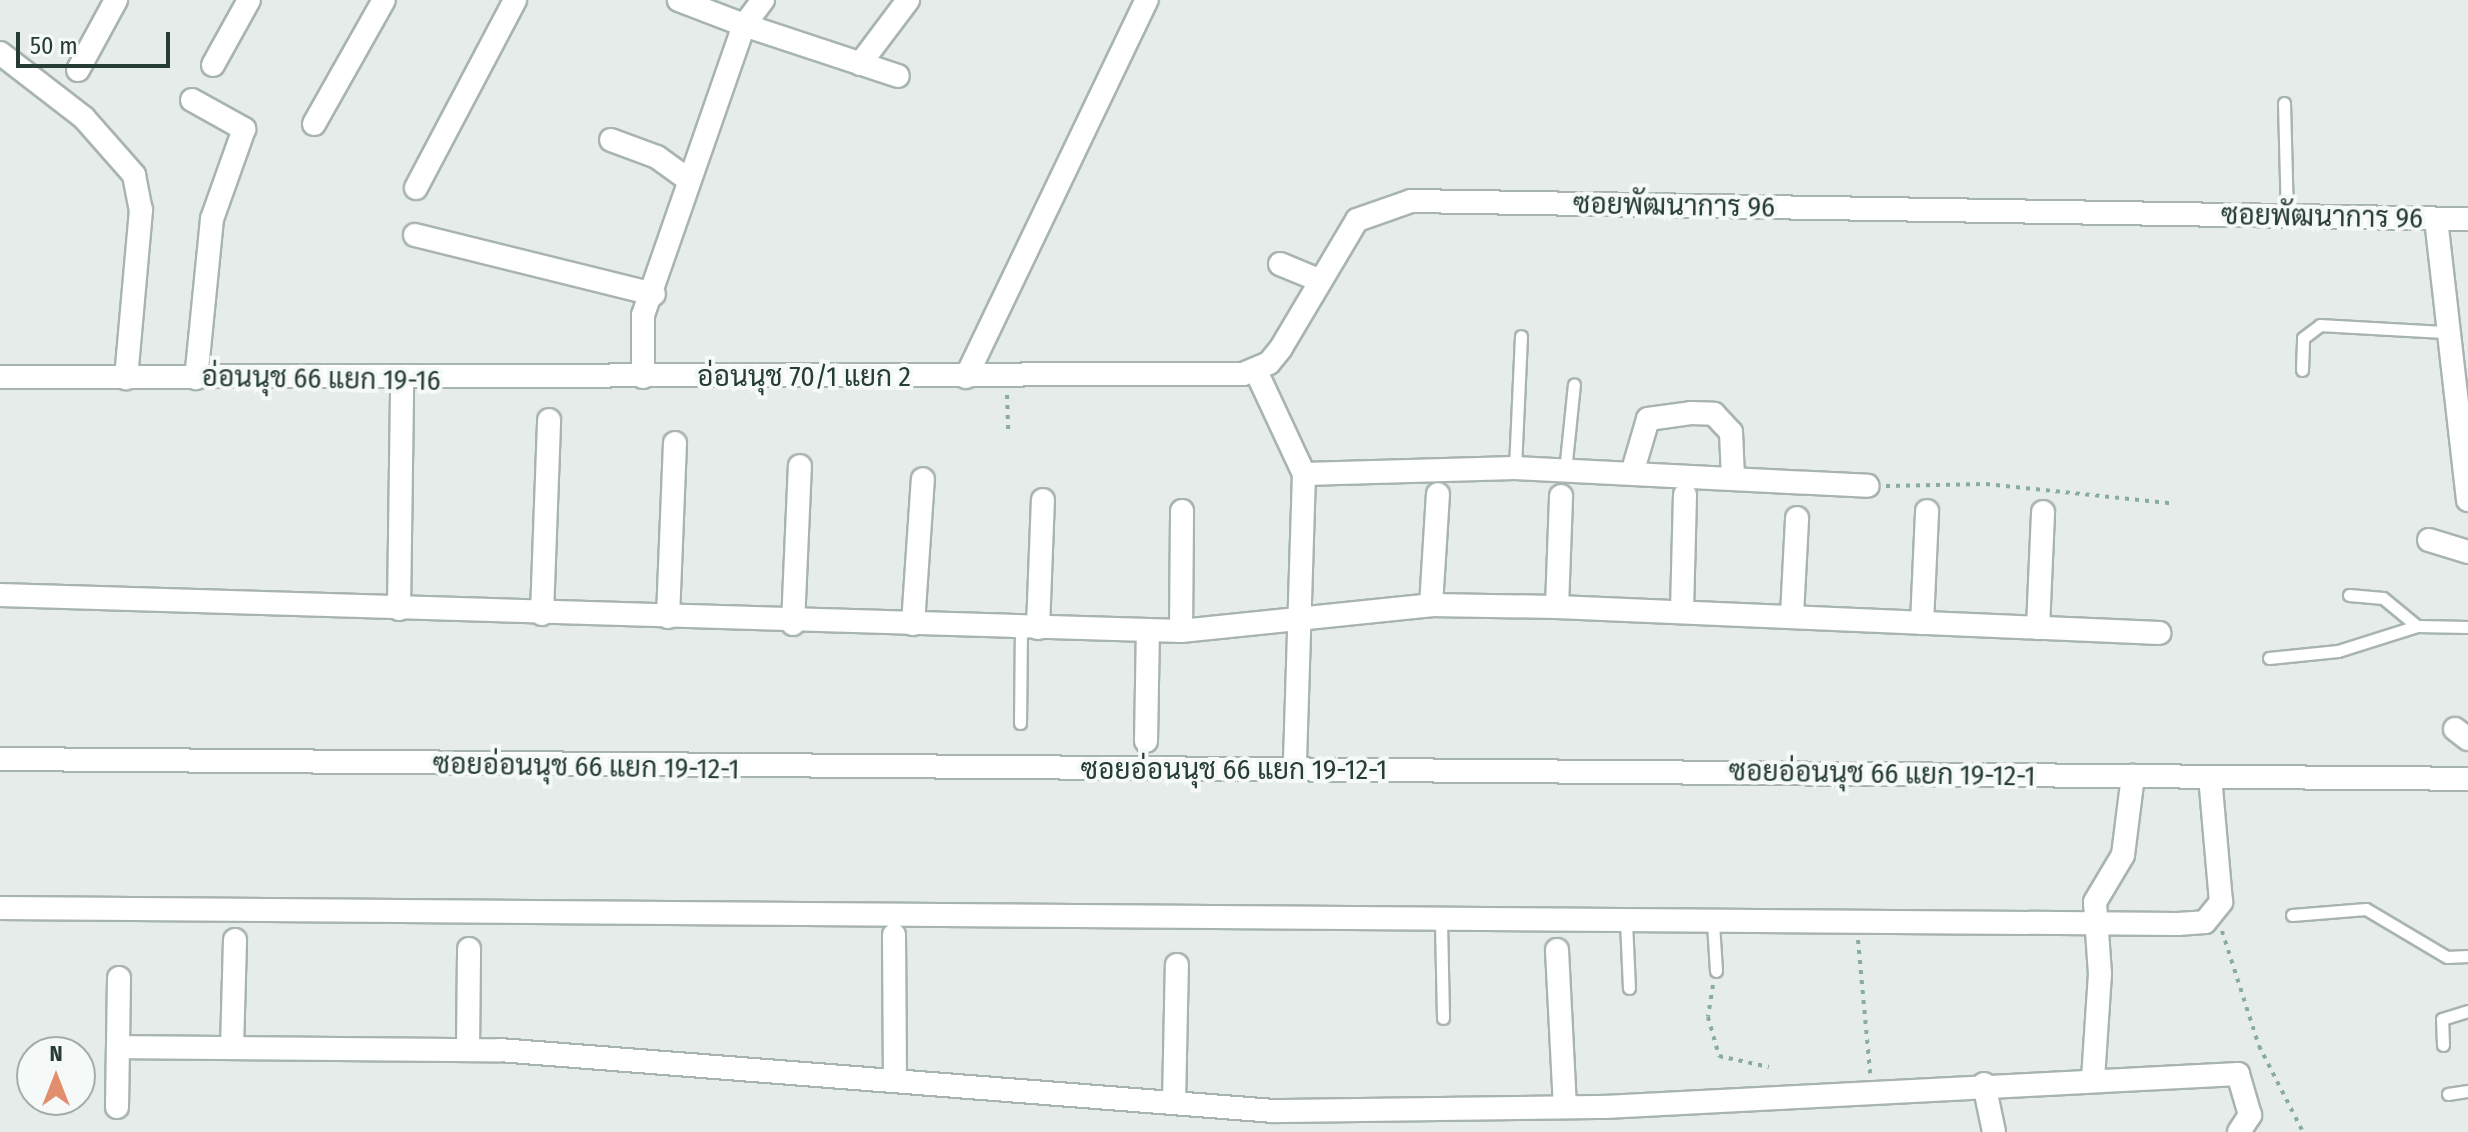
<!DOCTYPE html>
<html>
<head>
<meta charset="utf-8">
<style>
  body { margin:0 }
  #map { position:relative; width:2468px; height:1132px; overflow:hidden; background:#e5ece9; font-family:"Fira Sans Condensed",Sarabun,sans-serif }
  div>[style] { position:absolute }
  .path>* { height:4px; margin-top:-2px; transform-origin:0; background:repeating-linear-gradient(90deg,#89aca2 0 4px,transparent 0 10px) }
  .roads { filter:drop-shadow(2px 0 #a8b4b0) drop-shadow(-2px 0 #a8b4b0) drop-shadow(0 2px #a8b4b0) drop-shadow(0 -2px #a8b4b0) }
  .lane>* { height:11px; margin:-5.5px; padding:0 5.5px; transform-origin:5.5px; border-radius:5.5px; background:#fff }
  .street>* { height:22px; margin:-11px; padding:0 11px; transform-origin:11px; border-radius:11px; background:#fff }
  span { translate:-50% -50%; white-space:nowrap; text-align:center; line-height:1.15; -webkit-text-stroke:8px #f5f9f7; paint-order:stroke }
  .street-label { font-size:28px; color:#263c36 }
  .north { position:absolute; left:16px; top:1036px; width:80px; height:80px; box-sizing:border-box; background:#f5f9f7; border:2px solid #a2adaa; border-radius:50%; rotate:0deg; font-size:22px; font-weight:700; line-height:32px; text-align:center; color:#263c36 }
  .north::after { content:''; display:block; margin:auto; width:28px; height:36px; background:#e18d6e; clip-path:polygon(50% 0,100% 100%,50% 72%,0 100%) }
  .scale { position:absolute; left:16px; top:32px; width:154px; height:36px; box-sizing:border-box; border:4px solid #263c36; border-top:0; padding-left:10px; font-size:24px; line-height:28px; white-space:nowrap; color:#263c36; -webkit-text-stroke:6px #f5f9f7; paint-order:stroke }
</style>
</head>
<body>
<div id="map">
  <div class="path">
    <i style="left:1007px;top:395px;width:38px;rotate:88deg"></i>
    <i style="left:1886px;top:486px;width:100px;rotate:-1.1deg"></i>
    <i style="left:1986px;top:484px;width:190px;rotate:6deg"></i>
    <i style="left:2222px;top:931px;width:121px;rotate:72.2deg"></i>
    <i style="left:2259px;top:1046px;width:97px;rotate:62.9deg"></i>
    <i style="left:1858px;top:940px;width:134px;rotate:84.8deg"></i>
    <i style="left:1713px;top:985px;width:32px;rotate:99deg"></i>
    <i style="left:1708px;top:1017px;width:41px;rotate:74.2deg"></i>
    <i style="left:1719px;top:1056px;width:51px;rotate:12.4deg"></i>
  </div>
  <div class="roads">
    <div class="lane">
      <i style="left:2284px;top:103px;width:113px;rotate:88.5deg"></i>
      <i style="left:2302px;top:370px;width:32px;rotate:-88deg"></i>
      <i style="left:2303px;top:338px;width:21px;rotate:-37deg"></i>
      <i style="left:2320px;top:325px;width:127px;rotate:3.2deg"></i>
      <i style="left:1515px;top:468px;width:132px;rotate:-87.4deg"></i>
      <i style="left:1565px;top:471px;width:87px;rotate:-84.1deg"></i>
      <i style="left:2349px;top:595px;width:34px;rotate:5deg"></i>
      <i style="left:2383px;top:598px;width:44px;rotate:39.5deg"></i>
      <i style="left:2269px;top:658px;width:69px;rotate:-5.8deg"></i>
      <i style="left:2338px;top:651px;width:83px;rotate:-17.6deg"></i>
      <i style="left:2417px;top:626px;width:51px;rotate:1.1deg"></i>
      <i style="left:1020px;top:723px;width:96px;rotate:-89.4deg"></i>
      <i style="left:2292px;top:915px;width:74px;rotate:-4.6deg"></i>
      <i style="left:2366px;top:909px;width:94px;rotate:30.7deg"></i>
      <i style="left:2447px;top:957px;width:21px;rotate:-3deg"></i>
      <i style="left:1441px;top:922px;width:96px;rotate:88.8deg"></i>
      <i style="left:1626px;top:922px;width:66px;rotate:87.4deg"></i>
      <i style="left:1713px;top:923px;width:48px;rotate:86.4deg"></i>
      <i style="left:2443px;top:1045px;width:26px;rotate:-92deg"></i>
      <i style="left:2442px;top:1019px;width:27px;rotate:-17deg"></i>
      <i style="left:2448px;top:1094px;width:20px;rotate:-9deg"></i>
    </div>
    <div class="street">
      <i style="left:763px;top:0;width:31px;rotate:127deg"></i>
      <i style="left:744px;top:25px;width:162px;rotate:18.3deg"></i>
      <i style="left:0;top:53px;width:106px;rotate:37.7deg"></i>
      <i style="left:84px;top:118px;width:76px;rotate:48.7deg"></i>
      <i style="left:134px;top:175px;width:36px;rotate:79deg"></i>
      <i style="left:141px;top:210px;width:169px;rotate:95.1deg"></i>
      <i style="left:860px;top:64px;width:80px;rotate:-53.1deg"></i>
      <i style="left:213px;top:65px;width:74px;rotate:-61deg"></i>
      <i style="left:78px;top:70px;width:80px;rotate:-61.5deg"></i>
      <i style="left:192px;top:100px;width:60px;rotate:29.1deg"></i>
      <i style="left:244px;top:129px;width:96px;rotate:109.6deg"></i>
      <i style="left:212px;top:219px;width:160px;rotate:95.7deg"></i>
      <i style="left:314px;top:124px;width:142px;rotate:-60.6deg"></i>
      <i style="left:611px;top:140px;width:49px;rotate:20.3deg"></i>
      <i style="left:657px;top:157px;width:39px;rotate:36deg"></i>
      <i style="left:416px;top:188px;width:212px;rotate:-62.2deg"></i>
      <i style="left:2436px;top:219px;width:283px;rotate:83.5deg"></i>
      <i style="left:415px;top:235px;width:246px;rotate:13.9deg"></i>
      <i style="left:1280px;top:264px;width:44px;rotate:22.5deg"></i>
      <i style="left:1256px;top:371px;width:114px;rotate:65deg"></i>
      <i style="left:1304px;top:474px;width:294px;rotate:91.8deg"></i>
      <i style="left:0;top:377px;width:1243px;rotate:-0.14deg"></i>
      <i style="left:1243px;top:374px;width:28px;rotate:-23deg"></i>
      <i style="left:1269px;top:363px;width:19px;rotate:-51deg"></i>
      <i style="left:1281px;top:348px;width:149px;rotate:-59.3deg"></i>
      <i style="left:1357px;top:220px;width:57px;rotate:-19.4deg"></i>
      <i style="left:1411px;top:201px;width:1057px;rotate:0.98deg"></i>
      <i style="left:643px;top:377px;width:62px;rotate:-90deg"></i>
      <i style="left:643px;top:315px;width:307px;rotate:-70.8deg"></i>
      <i style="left:744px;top:25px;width:70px;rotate:-159deg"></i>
      <i style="left:966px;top:377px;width:418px;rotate:-64.4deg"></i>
      <i style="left:1633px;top:470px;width:53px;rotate:-73.6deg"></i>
      <i style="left:1648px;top:419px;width:43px;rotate:-7.9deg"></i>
      <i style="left:1691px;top:413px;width:23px;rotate:2deg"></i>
      <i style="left:1714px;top:414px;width:25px;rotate:47deg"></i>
      <i style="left:1731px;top:432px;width:45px;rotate:87.5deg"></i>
      <i style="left:1304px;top:474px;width:211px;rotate:-1.6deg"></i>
      <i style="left:1515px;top:468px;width:353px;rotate:2.9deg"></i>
      <i style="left:2429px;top:540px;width:41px;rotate:17.1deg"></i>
      <i style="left:0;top:595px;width:1182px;rotate:1.75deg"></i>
      <i style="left:1181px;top:631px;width:251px;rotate:-5.9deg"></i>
      <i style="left:1431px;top:605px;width:126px;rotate:0.9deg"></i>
      <i style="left:1557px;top:607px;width:603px;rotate:2.47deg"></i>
      <i style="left:1431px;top:605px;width:111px;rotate:-86.4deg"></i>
      <i style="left:1557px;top:607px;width:111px;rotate:-87.9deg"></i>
      <i style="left:399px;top:609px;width:228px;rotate:-89.2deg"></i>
      <i style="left:1682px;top:610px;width:115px;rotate:-88.5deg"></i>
      <i style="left:542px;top:614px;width:194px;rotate:-87.9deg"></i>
      <i style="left:1792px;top:615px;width:97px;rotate:-87deg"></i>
      <i style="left:668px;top:617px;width:174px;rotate:-87.7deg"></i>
      <i style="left:1922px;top:623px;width:112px;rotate:-87.4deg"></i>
      <i style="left:793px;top:624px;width:158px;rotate:-87.5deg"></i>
      <i style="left:913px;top:624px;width:145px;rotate:-86.1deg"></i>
      <i style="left:1038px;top:628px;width:128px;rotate:-87.8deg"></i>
      <i style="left:2038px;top:628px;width:116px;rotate:-87.5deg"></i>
      <i style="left:1181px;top:631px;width:120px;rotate:-89.5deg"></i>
      <i style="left:2455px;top:729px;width:16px;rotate:38deg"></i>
      <i style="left:1146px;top:741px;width:111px;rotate:-89deg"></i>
      <i style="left:0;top:759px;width:2468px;rotate:0.46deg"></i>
      <i style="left:0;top:908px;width:2178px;rotate:0.42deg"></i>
      <i style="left:2178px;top:924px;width:27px;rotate:-4deg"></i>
      <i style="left:2205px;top:922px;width:26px;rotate:-51deg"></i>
      <i style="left:2221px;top:902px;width:125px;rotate:-95deg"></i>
      <i style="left:894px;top:935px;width:146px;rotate:89.6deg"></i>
      <i style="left:1557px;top:950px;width:157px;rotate:87.1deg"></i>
      <i style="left:118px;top:1047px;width:381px;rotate:0.5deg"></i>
      <i style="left:499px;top:1050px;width:777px;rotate:4.5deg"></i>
      <i style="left:1274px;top:1111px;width:331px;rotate:-0.7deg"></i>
      <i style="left:1605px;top:1107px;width:634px;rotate:-2.98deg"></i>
      <i style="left:2238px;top:1074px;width:43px;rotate:73.7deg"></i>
      <i style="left:2250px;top:1115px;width:20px;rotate:123deg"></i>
      <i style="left:232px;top:1048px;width:108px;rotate:-88.4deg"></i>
      <i style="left:468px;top:1049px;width:100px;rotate:-89.4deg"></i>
      <i style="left:2093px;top:1079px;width:105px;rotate:-86.2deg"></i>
      <i style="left:2100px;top:974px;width:72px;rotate:-94deg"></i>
      <i style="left:2095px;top:902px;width:55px;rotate:-59.2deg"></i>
      <i style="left:2123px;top:855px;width:80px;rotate:-82.8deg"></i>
      <i style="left:1984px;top:1084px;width:49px;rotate:78.2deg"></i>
      <i style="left:1174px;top:1103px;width:138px;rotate:-88.8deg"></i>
      <i style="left:117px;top:1107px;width:129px;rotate:-89.1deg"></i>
    </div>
  </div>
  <div class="street-label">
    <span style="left:1674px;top:206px;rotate:1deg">ซอยพัฒนาการ 96</span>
    <span style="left:2322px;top:217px;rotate:1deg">ซอยพัฒนาการ 96</span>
    <span style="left:804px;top:377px">อ่อนนุช 70/1 แยก 2</span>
    <span style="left:321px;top:379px;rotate:1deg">อ่อนนุช 66 แยก 19-16</span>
    <span style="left:586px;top:767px;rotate:1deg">ซอยอ่อนนุช 66 แยก 19-12-1</span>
    <span style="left:1234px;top:770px">ซอยอ่อนนุช 66 แยก 19-12-1</span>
    <span style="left:1882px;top:774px;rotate:1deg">ซอยอ่อนนุช 66 แยก 19-12-1</span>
  </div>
  <div class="north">N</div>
  <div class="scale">50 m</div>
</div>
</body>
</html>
